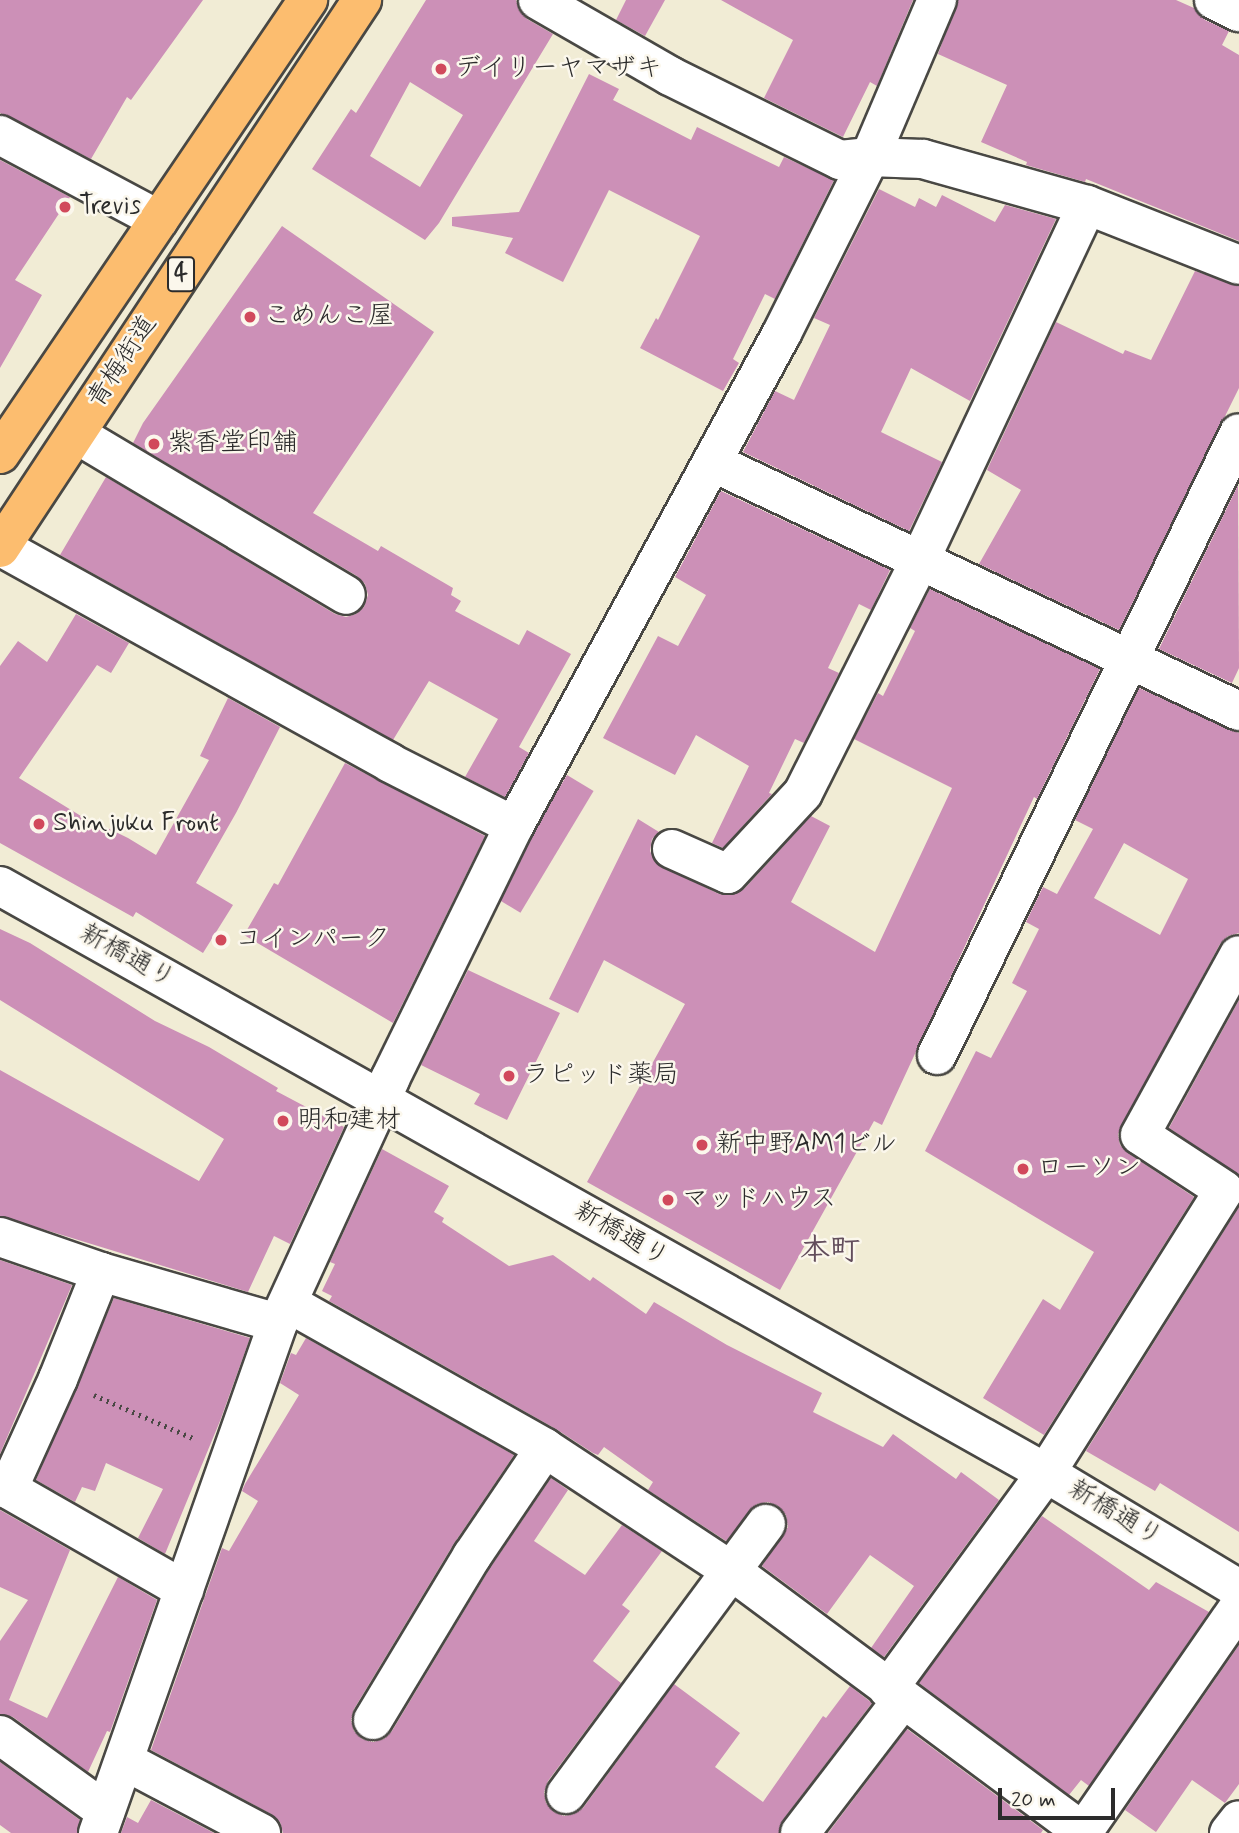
<!DOCTYPE html>
<html>
<head>
<meta charset="utf-8">
<style>
  body { margin:0 }
  #map { position:relative; width:1239px; height:1833px; overflow:hidden; background:#f1ecd5; font-family:Mynerve,"Klee One",sans-serif }
  div>[style] { position:absolute }
  .building>* { inset:0; background:#cc90b7; transform-origin:0 0 }
  .path>* { height:4.5px; margin-top:-2.25px; transform-origin:0; background:repeating-linear-gradient(90deg,#494844 0 2px,transparent 0 7px) }
  .roads { filter:drop-shadow(2px 0 #494844) drop-shadow(-2px 0 #494844) drop-shadow(0 2px #494844) drop-shadow(0 -2px #494844) }
  .minor>* { height:38px; margin:-19px; padding:0 19px; transform-origin:19px; border-radius:19px; background:#fff }
  .major>* { height:38px; margin:-19px; padding:0 19px; transform-origin:19px; border-radius:19px; background:#fcbd6f }
  .dots>* { width:19px; height:19px; translate:-50% -50%; box-sizing:border-box; border:4px solid #fbf7ec; border-radius:50% }
  span { translate:-50% -50%; white-space:nowrap; text-align:center; line-height:1.15; -webkit-text-stroke:5px #fbf7ec; paint-order:stroke }
  .shield-label span { padding:2px 5px; background:#fbf7ec; border:2px solid; border-radius:5px; -webkit-text-stroke-width:0 }
  .shield-label { font-size:24px; color:#2b2b2b; font-weight:700 }
  .poi-label { font-size:26px; color:#2b2b2b }
  .left { translate:0 -50%; text-align:left }
  .street-label { font-size:26px; color:#2b2b2b }
  .quarter-label { font-size:30px; color:#634e5c; font-weight:700 }
  .scale { position:absolute; left:998px; top:1788px; width:117px; height:32px; box-sizing:border-box; border:4px solid #2b2b2b; border-top:0; padding-left:9px; font-size:21px; line-height:24px; white-space:nowrap; color:#2b2b2b; -webkit-text-stroke:5px #fbf7ec; paint-order:stroke }
</style>
</head>
<body>
<div id="map">
  <div class="building">
    <i style="clip-path:polygon(0 0,203px 0,131px 100px,127px 97px,91px 159px,0 113px)"></i>
    <i style="clip-path:polygon(evenodd,426px 0,516px 0,519px 10px,527px 19px,553px 34px,439px 223px,425px 240px,312px 169px,351px 109px,356px 113px,426px 0,410px 82px,463px 115px,420px 187px,370px 156px,410px 82px)"></i>
    <i style="clip-path:polygon(626px 0,665px 0,645px 36px,616px 20px)"></i>
    <i style="clip-path:polygon(721px 0,913px 0,877px 86px,870px 82px,843px 137px,764px 98px,793px 40px)"></i>
    <i style="clip-path:polygon(958px 0,1176px 0,1194px 8px,1205px 20px,1229px 31px,1222px 45px,1239px 55px,1239px 241px,1086px 179px,1085px 182px,1026px 165px,1027px 162px,981px 142px,1007px 85px,938px 54px)"></i>
    <i style="clip-path:polygon(589px 74px,619px 89px,613px 100px,691px 140px,697px 127px,779px 167px,784px 157px,834px 180px,775px 299px,765px 294px,733px 359px,739px 363px,723px 391px,640px 348px,656px 318px,658px 320px,700px 236px,609px 190px,563px 282px,505px 253px,513px 238px,452px 226px,452px 217px,519px 212px)"></i>
    <i style="clip-path:polygon(0 160px,70px 197px,15px 280px,42px 295px,0 368px)"></i>
    <i style="clip-path:polygon(879px 189px,915px 207px,919px 198px,936px 207px,942px 195px,995px 222px,1005px 205px,1056px 219px,970px 401px,911px 368px,881px 432px,942px 462px,909px 531px,743px 452px,775px 391px,794px 400px,830px 325px,814px 318px)"></i>
    <i style="clip-path:polygon(282px 226px,434px 332px,313px 513px,378px 551px,381px 546px,453px 588px,451px 595px,461px 601px,455px 611px,519px 645px,527px 630px,571px 654px,519px 747px,529px 753px,505px 797px,465px 777px,498px 719px,429px 681px,393px 740px,60px 555px,106px 477px,335px 614px,346px 617px,356px 614px,364px 607px,368px 595px,365px 584px,357px 576px,133px 443px,143px 423px)"></i>
    <i style="clip-path:polygon(1195px 271px,1239px 286px,1239px 388px,1119px 630px,979px 564px,1021px 490px,987px 470px,1056px 322px,1123px 354px,1125px 350px,1151px 360px)"></i>
    <i style="clip-path:polygon(1238px 485px,1239px 668px,1232px 683px,1159px 649px)"></i>
    <i style="clip-path:polygon(721px 491px,890px 570px,871px 610px,859px 604px,828px 668px,839px 673px,804px 743px,795px 739px,769px 793px,772px 794px,723px 848px,712px 843px,749px 766px,696px 735px,675px 775px,603px 738px,658px 636px,678px 646px,706px 595px,675px 577px)"></i>
    <i style="clip-path:polygon(930px 589px,1100px 669px,1037px 799px,1034px 797px,882px 1125px,874px 1121px,780px 1290px,587px 1182px,685px 1004px,604px 960px,578px 1013px,549px 999px,638px 819px,659px 832px,652px 839px,650px 851px,655px 862px,719px 894px,732px 895px,744px 889px,811px 816px,830px 826px,791px 902px,875px 952px,952px 788px,854px 739px,878px 693px,883px 696px,915px 631px,910px 628px)"></i>
    <i style="clip-path:polygon(76px 614px,129px 643px,111px 673px,97px 665px,19px 778px,94px 824px,95px 822px,128px 838px,156px 855px,209px 760px,200px 756px,228px 698px,280px 727px,236px 813px,196px 883px,233px 905px,203px 953px,136px 912px,133px 917px,0 843px,0 666px,18px 641px,47px 662px)"></i>
    <i style="clip-path:polygon(evenodd,1139px 688px,1239px 733px,1239px 933px,1228px 936px,1220px 944px,1118px 1134px,1120px 1145px,1128px 1153px,1194px 1197px,1044px 1435px,983px 1398px,1043px 1299px,1060px 1310px,1094px 1252px,925px 1151px,976px 1051px,991px 1058px,1027px 991px,1012px 983px,1039px 929px,1026px 922px,1043px 887px,1057px 894px,1093px 829px,1075px 820px,1139px 688px,1124px 843px,1188px 879px,1160px 935px,1094px 898px,1124px 843px)"></i>
    <i style="clip-path:polygon(345px 763px,485px 836px,393px 1023px,244px 935px,274px 883px,278px 885px)"></i>
    <i style="left:567px;top:775px;width:31px;height:142px;rotate:31deg"></i>
    <i style="clip-path:polygon(0 929px,30px 943px,155px 1021px,209px 1047px,278px 1088px,276px 1091px,344px 1127px,290px 1244px,274px 1236px,248px 1292px,0 1216px,0 1070px,199px 1181px,224px 1139px,0 1000px)"></i>
    <i style="clip-path:polygon(468px 970px,560px 1013px,507px 1120px,474px 1104px,480px 1094px,421px 1065px)"></i>
    <i style="clip-path:polygon(1239px 1000px,1239px 1175px,1169px 1128px)"></i>
    <i style="clip-path:polygon(382px 1149px,449px 1186px,434px 1212px,444px 1218px,442px 1222px,509px 1266px,553px 1255px,590px 1281px,593px 1277px,646px 1314px,654px 1302px,727px 1345px,822px 1393px,813px 1412px,883px 1447px,893px 1434px,956px 1479px,961px 1472px,999px 1500px,884px 1657px,871px 1648px,914px 1586px,870px 1555px,827px 1614px,762px 1566px,788px 1527px,786px 1515px,778px 1506px,768px 1502px,757px 1504px,726px 1541px,648px 1490px,653px 1482px,604px 1447px,598px 1455px,593px 1453px,556px 1429px,329px 1301px,332px 1296px,322px 1291px,335px 1264px,330px 1262px)"></i>
    <i style="clip-path:polygon(1239px 1207px,1239px 1532px,1160px 1483px,1155px 1491px,1086px 1451px)"></i>
    <i style="clip-path:polygon(0 1260px,72px 1285px,0 1454px)"></i>
    <i style="clip-path:polygon(114px 1298px,250px 1338px,220px 1421px,165px 1554px,138px 1538px,163px 1489px,106px 1463px,95px 1491px,82px 1487px,75px 1502px,36px 1480px)"></i>
    <i style="clip-path:polygon(306px 1338px,514px 1455px,453px 1545px,354px 1709px,351px 1720px,354px 1731px,362px 1739px,373px 1742px,384px 1739px,392px 1731px,490px 1568px,551px 1478px,568px 1490px,534px 1541px,585px 1575px,622px 1525px,662px 1551px,622px 1605px,630px 1611px,593px 1661px,621px 1683px,548px 1781px,544px 1792px,546px 1803px,554px 1812px,564px 1816px,574px 1814px,583px 1808px,674px 1684px,740px 1733px,715px 1767px,763px 1802px,823px 1716px,826px 1718px,850px 1686px,872px 1703px,783px 1820px,779px 1833px,283px 1833px,280px 1822px,271px 1814px,151px 1750px,222px 1548px,229px 1551px,258px 1501px,242px 1491px,245px 1484px,299px 1395px,280px 1383px,291px 1353px,296px 1355px)"></i>
    <i style="clip-path:polygon(0 1510px,70px 1550px,9px 1700px,47px 1718px,118px 1577px,157px 1600px,110px 1732px,107px 1731px,88px 1772px,13px 1717px,0 1714px,0 1641px,28px 1600px,0 1587px)"></i>
    <i style="clip-path:polygon(1042px 1516px,1149px 1590px,1156px 1582px,1209px 1612px,1089px 1786px,1081px 1780px,1069px 1795px,919px 1683px)"></i>
    <i style="clip-path:polygon(1239px 1645px,1239px 1784px,1225px 1803px,1192px 1780px,1156px 1832px,1125px 1810px)"></i>
    <i style="clip-path:polygon(907px 1729px,1043px 1830px,1041px 1833px,828px 1833px)"></i>
    <i style="clip-path:polygon(0 1762px,80px 1820px,77px 1833px,11px 1833px,0 1825px)"></i>
    <i style="clip-path:polygon(151px 1800px,214px 1833px,121px 1833px,127px 1817px,138px 1823px)"></i>
  </div>
  <div class="path">
    <i style="left:94px;top:1395px;width:110px;rotate:23.5deg"></i>
  </div>
  <div class="roads">
    <div class="minor">
      <i style="left:538px;top:0;width:152px;rotate:29.9deg"></i>
      <i style="left:670px;top:76px;width:190px;rotate:26.3deg"></i>
      <i style="left:840px;top:160px;width:30px;rotate:-6deg"></i>
      <i style="left:870px;top:157px;width:53px;rotate:2.2deg"></i>
      <i style="left:923px;top:159px;width:170px;rotate:15.7deg"></i>
      <i style="left:1087px;top:205px;width:163px;rotate:21.5deg"></i>
      <i style="left:1214px;top:0;width:28px;rotate:26deg"></i>
      <i style="left:0;top:135px;width:180px;rotate:28.1deg"></i>
      <i style="left:76px;top:434px;width:314px;rotate:30.8deg"></i>
      <i style="left:712px;top:462px;width:583px;rotate:25.29deg"></i>
      <i style="left:1px;top:547px;width:445px;rotate:29deg"></i>
      <i style="left:390px;top:763px;width:139px;rotate:26.9deg"></i>
      <i style="left:672px;top:849px;width:61px;rotate:24.1deg"></i>
      <i style="left:728px;top:874px;width:110px;rotate:-47.2deg"></i>
      <i style="left:803px;top:793px;width:261px;rotate:-63.3deg"></i>
      <i style="left:920px;top:560px;width:392px;rotate:-64.8deg"></i>
      <i style="left:0;top:886px;width:1199px;rotate:29.3deg"></i>
      <i style="left:1046px;top:1473px;width:225px;rotate:31deg"></i>
      <i style="left:937px;top:1055px;width:691px;rotate:-64.1deg"></i>
      <i style="left:0;top:1237px;width:107px;rotate:19.1deg"></i>
      <i style="left:101px;top:1272px;width:184px;rotate:16.1deg"></i>
      <i style="left:101px;top:1272px;width:115px;rotate:111.9deg"></i>
      <i style="left:58px;top:1379px;width:121px;rotate:114.4deg"></i>
      <i style="left:8px;top:1489px;width:203px;rotate:29.8deg"></i>
      <i style="left:288px;top:1303px;width:295px;rotate:29.4deg"></i>
      <i style="left:545px;top:1448px;width:225px;rotate:33.4deg"></i>
      <i style="left:733px;top:1572px;width:437px;rotate:36.6deg"></i>
      <i style="left:888px;top:1689px;width:268px;rotate:-53.8deg"></i>
      <i style="left:1046px;top:1473px;width:334px;rotate:-57.8deg"></i>
      <i style="left:1224px;top:1190px;width:100px;rotate:-146.8deg"></i>
      <i style="left:1140px;top:1135px;width:205px;rotate:-61.2deg"></i>
      <i style="left:373px;top:1720px;width:192px;rotate:-58.9deg"></i>
      <i style="left:472px;top:1556px;width:130px;rotate:-55.9deg"></i>
      <i style="left:0;top:1735px;width:130px;rotate:35.9deg"></i>
      <i style="left:125px;top:1761px;width:154px;rotate:27.9deg"></i>
      <i style="left:566px;top:1794px;width:336px;rotate:-53.5deg"></i>
      <i style="left:1083px;top:1832px;width:274px;rotate:-55.3deg"></i>
      <i style="left:98px;top:1833px;width:541px;rotate:-70.56deg"></i>
      <i style="left:278px;top:1323px;width:268px;rotate:-65.3deg"></i>
      <i style="left:390px;top:1079px;width:282px;rotate:-63.9deg"></i>
      <i style="left:514px;top:826px;width:561px;rotate:-61.47deg"></i>
      <i style="left:782px;top:333px;width:197px;rotate:-63.4deg"></i>
      <i style="left:870px;top:157px;width:171px;rotate:-66.9deg"></i>
      <i style="left:800px;top:1833px;width:168px;rotate:-52.5deg"></i>
      <i style="left:1229px;top:1833px;width:16px;rotate:-52deg"></i>
    </div>
    <div class="major">
      <i style="left:0;top:454px;width:549px;rotate:-55.85deg"></i>
      <i style="left:0;top:548px;width:657px;rotate:-56.55deg"></i>
    </div>
  </div>
  <div class="dots">
    <i style="left:441px;top:69px;background:#d1495b"></i>
    <i style="left:65px;top:207px;background:#d1495b"></i>
    <i style="left:250px;top:317px;background:#d1495b"></i>
    <i style="left:154px;top:444px;background:#d1495b"></i>
    <i style="left:39px;top:824px;background:#d1495b"></i>
    <i style="left:221px;top:940px;background:#d1495b"></i>
    <i style="left:509px;top:1076px;background:#d1495b"></i>
    <i style="left:283px;top:1121px;background:#d1495b"></i>
    <i style="left:702px;top:1145px;background:#d1495b"></i>
    <i style="left:1023px;top:1169px;background:#d1495b"></i>
    <i style="left:668px;top:1200px;background:#d1495b"></i>
  </div>
  <div class="shield-label">
    <span style="left:181px;top:274px">4</span>
  </div>
  <div class="poi-label">
    <span class="left" style="left:455px;top:69px">デイリーヤマザキ</span>
    <span class="left" style="left:79px;top:207px">Trevis</span>
    <span class="left" style="left:264px;top:317px">こめんこ屋</span>
    <span class="left" style="left:168px;top:444px">紫香堂印舗</span>
    <span class="left" style="left:53px;top:824px">Shinjuku Front</span>
    <span class="left" style="left:235px;top:940px">コインパーク</span>
    <span class="left" style="left:523px;top:1076px">ラピッド薬局</span>
    <span class="left" style="left:297px;top:1121px">明和建材</span>
    <span class="left" style="left:716px;top:1145px">新中野AM1ビル</span>
    <span class="left" style="left:1037px;top:1169px">ローソン</span>
    <span class="left" style="left:682px;top:1200px">マッドハウス</span>
  </div>
  <div class="street-label">
    <span style="left:123px;top:362px;rotate:-57deg">青梅街道</span>
    <span style="left:127px;top:957px;rotate:29deg">新橋通り</span>
    <span style="left:621px;top:1235px;rotate:30deg">新橋通り</span>
    <span style="left:1115px;top:1514px;rotate:31deg">新橋通り</span>
  </div>
  <div class="quarter-label">
    <span style="left:830px;top:1251px">本町</span>
  </div>
  <div class="scale">20 m</div>
</div>
</body>
</html>
